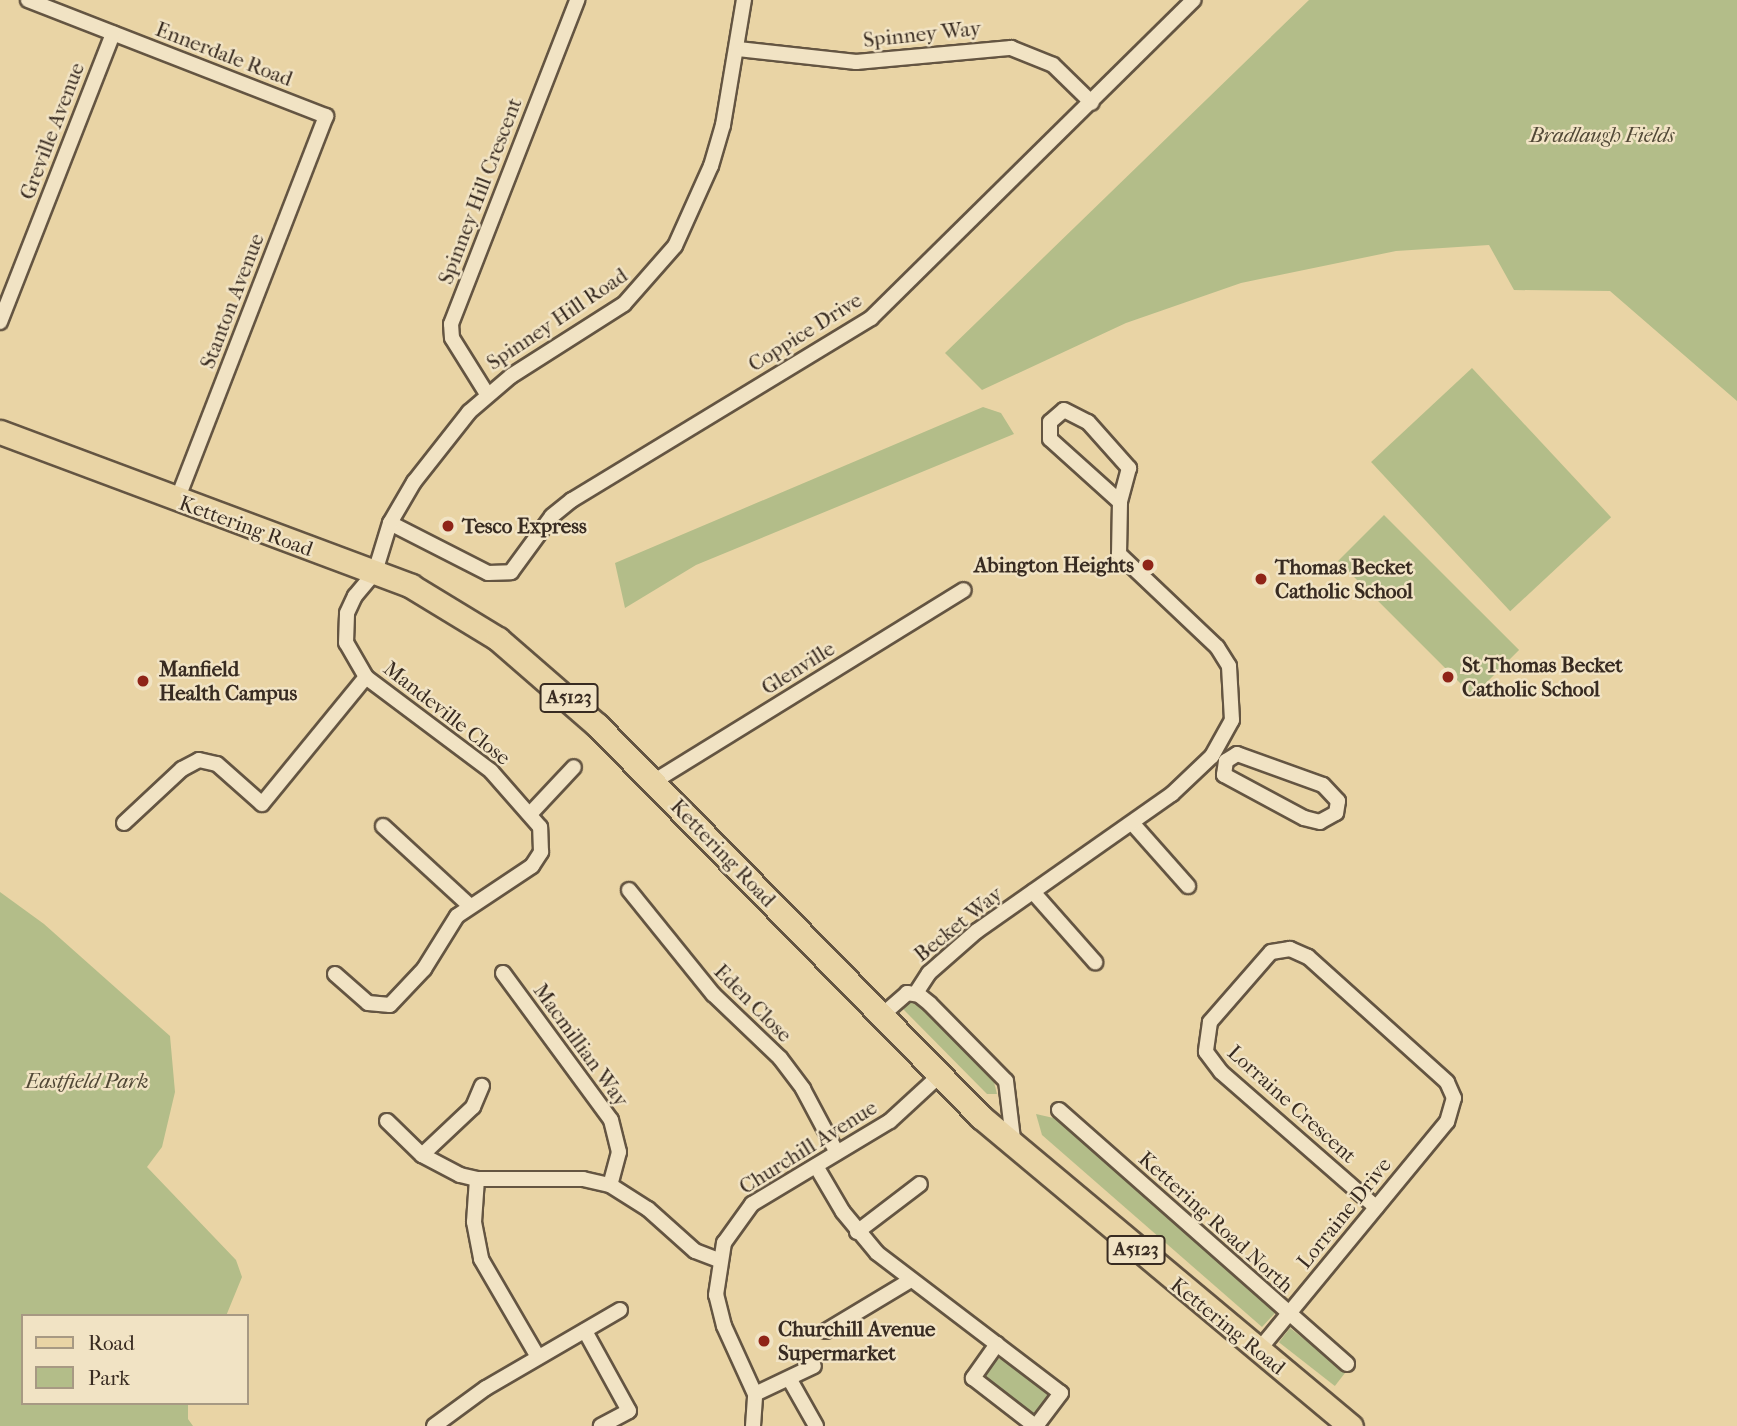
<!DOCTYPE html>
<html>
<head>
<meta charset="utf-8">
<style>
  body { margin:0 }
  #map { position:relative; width:1737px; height:1426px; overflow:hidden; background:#e9d4a5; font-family:"IM FELL French Canon",serif }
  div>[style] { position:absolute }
  .green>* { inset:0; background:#b3bd89; transform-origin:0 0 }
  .roads { filter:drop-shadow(2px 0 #645542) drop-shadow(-2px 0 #645542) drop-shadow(0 2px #645542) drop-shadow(0 -2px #645542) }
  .minor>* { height:14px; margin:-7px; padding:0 7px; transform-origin:7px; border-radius:7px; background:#f1e3c4 }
  .primary>* { height:23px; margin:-11.5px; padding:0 11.5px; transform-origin:11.5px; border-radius:11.5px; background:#e9d4a5 }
  .dots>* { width:19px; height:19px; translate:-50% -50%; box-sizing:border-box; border:4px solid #f1e3c4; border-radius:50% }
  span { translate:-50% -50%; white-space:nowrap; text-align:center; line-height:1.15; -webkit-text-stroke:5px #f1e3c4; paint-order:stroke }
  .shield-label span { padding:2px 5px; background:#f1e3c4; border:2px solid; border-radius:5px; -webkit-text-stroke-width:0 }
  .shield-label { font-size:19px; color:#382b21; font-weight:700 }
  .street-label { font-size:21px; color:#382b21 }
  .park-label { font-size:21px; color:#514836; font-style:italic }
  .poi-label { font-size:21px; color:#382b21; font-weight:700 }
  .left { translate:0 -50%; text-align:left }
  .right { translate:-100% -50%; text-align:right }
  .legend { position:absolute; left:21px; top:1314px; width:228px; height:91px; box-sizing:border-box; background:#f1e3c4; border:2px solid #a79983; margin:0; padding:9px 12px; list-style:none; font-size:21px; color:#382b21 }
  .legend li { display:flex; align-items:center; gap:14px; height:35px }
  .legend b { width:35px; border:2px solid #a79983 }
</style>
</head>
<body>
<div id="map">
  <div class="green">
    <i style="clip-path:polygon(1309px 0,1737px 0,1737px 401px,1610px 291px,1514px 290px,1489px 245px,1396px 251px,1241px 283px,1126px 323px,982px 390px,945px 353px)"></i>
    <i style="left:1472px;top:368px;width:204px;height:138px;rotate:47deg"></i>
    <i style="clip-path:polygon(983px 407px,1001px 413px,1014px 434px,696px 565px,625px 608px,615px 563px)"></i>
    <i style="left:1384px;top:515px;width:191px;height:65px;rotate:45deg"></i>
    <i style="clip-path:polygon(0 892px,44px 924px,170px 1036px,175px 1092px,162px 1147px,147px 1167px,236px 1260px,242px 1277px,226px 1316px,23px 1316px,23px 1403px,188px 1403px,188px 1419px,193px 1426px,0 1426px)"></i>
    <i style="clip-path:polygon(913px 995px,994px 1082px,997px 1094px,987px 1094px,903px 1009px)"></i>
    <i style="clip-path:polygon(1036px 1114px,1058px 1119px,1277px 1311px,1262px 1327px,1042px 1135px)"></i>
    <i style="left:1290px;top:1328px;width:71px;height:18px;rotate:38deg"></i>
    <i style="clip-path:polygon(995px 1359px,1005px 1359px,1047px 1389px,1050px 1399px,1038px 1415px,1033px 1416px,984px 1380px,985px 1370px)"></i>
  </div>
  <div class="roads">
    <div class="minor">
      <i style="left:28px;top:0;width:320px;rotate:21.3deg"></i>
      <i style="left:326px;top:116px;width:413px;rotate:111.2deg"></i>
      <i style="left:738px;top:49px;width:119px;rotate:6.3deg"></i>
      <i style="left:856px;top:62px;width:156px;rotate:-5.2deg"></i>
      <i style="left:1011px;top:48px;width:45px;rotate:22deg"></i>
      <i style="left:1053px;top:65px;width:54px;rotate:44.3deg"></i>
      <i style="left:0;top:322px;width:310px;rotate:-68.6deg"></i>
      <i style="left:487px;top:394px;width:66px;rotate:-122deg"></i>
      <i style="left:452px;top:338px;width:14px;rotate:-94deg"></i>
      <i style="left:451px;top:324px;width:348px;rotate:-68.7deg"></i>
      <i style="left:390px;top:523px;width:110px;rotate:27deg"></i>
      <i style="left:488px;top:573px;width:23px;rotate:-2deg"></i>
      <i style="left:511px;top:572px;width:69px;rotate:-53.8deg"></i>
      <i style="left:552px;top:516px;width:26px;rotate:-39deg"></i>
      <i style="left:572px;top:500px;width:350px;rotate:-31.3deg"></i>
      <i style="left:871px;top:318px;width:453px;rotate:-44.6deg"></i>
      <i style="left:1237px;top:754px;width:91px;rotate:19.8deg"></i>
      <i style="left:1323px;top:785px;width:22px;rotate:47deg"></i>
      <i style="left:1338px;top:801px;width:12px;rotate:99deg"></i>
      <i style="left:1336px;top:813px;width:18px;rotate:151deg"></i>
      <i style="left:1320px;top:822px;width:16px;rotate:-166deg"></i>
      <i style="left:1304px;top:818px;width:91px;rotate:-151.7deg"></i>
      <i style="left:1224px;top:775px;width:14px;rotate:-82deg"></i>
      <i style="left:1226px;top:761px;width:13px;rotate:-32deg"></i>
      <i style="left:653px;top:782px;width:365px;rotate:-31.7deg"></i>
      <i style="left:530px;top:814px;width:64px;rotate:-46.9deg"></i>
      <i style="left:124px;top:823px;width:79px;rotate:-43deg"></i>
      <i style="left:182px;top:769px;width:19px;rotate:-28deg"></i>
      <i style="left:199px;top:760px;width:18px;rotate:13deg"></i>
      <i style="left:217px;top:764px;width:60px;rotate:41.6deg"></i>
      <i style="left:262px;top:804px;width:164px;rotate:-50.7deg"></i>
      <i style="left:1133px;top:824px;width:83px;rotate:48.4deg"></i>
      <i style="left:383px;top:826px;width:117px;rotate:42.6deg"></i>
      <i style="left:629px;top:890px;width:134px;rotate:51.1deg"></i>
      <i style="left:713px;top:994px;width:93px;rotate:43.7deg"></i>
      <i style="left:780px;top:1058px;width:39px;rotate:53deg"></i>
      <i style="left:803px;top:1089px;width:72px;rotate:62deg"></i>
      <i style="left:1033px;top:892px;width:94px;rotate:48.5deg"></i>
      <i style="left:503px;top:973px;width:182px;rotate:53.7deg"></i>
      <i style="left:611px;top:1120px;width:33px;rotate:76deg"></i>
      <i style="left:619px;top:1152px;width:34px;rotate:105deg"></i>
      <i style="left:335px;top:974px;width:44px;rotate:41.3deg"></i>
      <i style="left:368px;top:1003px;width:22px;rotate:5deg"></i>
      <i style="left:390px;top:1005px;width:50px;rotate:-46.6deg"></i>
      <i style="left:424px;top:969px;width:62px;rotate:-58.1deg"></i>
      <i style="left:457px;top:916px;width:90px;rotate:-33.7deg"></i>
      <i style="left:532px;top:866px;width:17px;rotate:-57deg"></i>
      <i style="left:541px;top:852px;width:25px;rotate:-92deg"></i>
      <i style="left:540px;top:827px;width:74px;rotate:-131.2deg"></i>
      <i style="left:491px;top:771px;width:156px;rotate:-143.1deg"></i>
      <i style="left:366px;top:677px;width:39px;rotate:-120deg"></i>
      <i style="left:346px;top:643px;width:30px;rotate:-88deg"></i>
      <i style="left:347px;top:613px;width:19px;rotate:-65deg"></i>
      <i style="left:355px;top:596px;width:31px;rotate:-50deg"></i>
      <i style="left:375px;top:572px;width:51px;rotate:-73deg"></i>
      <i style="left:390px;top:523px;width:48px;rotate:-59.7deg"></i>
      <i style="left:414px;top:482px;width:89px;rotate:-51.8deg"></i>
      <i style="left:469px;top:412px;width:55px;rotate:-40.6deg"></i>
      <i style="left:511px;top:376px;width:134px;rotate:-32.5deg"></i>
      <i style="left:624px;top:304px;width:77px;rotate:-48.7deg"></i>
      <i style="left:675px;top:246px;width:88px;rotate:-65.8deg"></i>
      <i style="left:711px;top:166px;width:43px;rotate:-73.7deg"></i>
      <i style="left:723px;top:125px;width:127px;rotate:-80.5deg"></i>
      <i style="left:916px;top:993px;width:24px;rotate:-57deg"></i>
      <i style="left:929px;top:973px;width:64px;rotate:-41.2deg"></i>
      <i style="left:977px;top:931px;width:238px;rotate:-35.1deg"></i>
      <i style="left:1172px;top:794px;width:55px;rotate:-43.5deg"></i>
      <i style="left:1212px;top:756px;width:41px;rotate:-60.9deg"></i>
      <i style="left:1232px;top:720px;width:54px;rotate:-93.2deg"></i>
      <i style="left:1229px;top:666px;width:22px;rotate:-122deg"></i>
      <i style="left:1217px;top:647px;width:135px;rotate:-136.5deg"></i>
      <i style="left:1119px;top:554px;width:52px;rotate:-88.9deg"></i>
      <i style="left:1120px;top:502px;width:94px;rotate:-138deg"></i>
      <i style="left:1050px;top:439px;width:17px;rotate:-90deg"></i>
      <i style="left:1050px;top:422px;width:18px;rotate:-41deg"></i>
      <i style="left:1064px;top:410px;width:27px;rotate:27deg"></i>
      <i style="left:1088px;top:422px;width:62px;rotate:48.3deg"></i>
      <i style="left:1129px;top:468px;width:35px;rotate:105deg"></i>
      <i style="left:881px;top:1016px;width:35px;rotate:-41deg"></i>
      <i style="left:907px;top:993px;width:12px;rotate:9deg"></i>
      <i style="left:919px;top:995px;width:14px;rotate:39deg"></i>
      <i style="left:930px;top:1004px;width:108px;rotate:45.4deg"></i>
      <i style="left:1006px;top:1081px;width:66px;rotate:83.1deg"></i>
      <i style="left:1059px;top:1110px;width:384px;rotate:41.4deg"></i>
      <i style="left:387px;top:1121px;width:49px;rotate:44.2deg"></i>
      <i style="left:422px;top:1155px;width:43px;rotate:27.8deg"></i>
      <i style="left:460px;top:1175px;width:17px;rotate:13deg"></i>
      <i style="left:477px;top:1179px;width:106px"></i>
      <i style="left:583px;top:1179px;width:28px;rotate:13deg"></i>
      <i style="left:610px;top:1185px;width:45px;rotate:32.3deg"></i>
      <i style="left:648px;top:1209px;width:63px;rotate:41.8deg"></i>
      <i style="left:695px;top:1251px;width:26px;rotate:21deg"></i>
      <i style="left:422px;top:1155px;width:70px;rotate:-43.3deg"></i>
      <i style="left:473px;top:1107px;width:23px;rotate:-67deg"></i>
      <i style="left:816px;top:1166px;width:53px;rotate:59.6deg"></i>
      <i style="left:843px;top:1212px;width:53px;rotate:50.3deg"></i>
      <i style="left:877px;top:1253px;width:231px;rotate:37.3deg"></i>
      <i style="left:1061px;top:1393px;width:41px;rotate:127.1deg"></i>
      <i style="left:477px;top:1179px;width:43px;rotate:94deg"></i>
      <i style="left:474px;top:1222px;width:38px;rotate:79deg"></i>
      <i style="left:481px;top:1259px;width:113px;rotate:59.8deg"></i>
      <i style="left:857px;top:1232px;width:79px;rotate:-37.3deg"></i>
      <i style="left:585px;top:1331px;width:91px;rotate:61.2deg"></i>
      <i style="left:629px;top:1411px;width:32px;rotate:152deg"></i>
      <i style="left:826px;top:1331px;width:99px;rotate:-31deg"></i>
      <i style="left:997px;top:1344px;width:42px;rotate:125.2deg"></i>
      <i style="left:973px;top:1378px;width:78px;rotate:37.7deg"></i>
      <i style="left:1258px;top:1351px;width:297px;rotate:-50.5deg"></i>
      <i style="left:1447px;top:1122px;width:25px;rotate:-74deg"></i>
      <i style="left:1454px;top:1098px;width:17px;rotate:-114deg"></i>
      <i style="left:1447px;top:1082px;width:187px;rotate:-138deg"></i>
      <i style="left:1308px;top:957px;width:20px;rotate:-156deg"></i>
      <i style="left:1290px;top:949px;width:19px;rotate:171deg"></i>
      <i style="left:1271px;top:952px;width:93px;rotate:131.1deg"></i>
      <i style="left:1210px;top:1022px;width:30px;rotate:98deg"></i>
      <i style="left:1206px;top:1052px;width:25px;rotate:53deg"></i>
      <i style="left:1221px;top:1072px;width:206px;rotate:41.1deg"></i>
      <i style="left:790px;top:1380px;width:53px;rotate:60.5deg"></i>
      <i style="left:755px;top:1394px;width:65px;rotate:-25.4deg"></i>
      <i style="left:434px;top:1426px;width:64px;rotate:-36.2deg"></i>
      <i style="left:486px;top:1388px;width:155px;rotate:-30.2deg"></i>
      <i style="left:753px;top:1426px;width:32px;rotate:-86deg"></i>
      <i style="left:755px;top:1394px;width:75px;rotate:-114.5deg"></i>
      <i style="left:724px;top:1326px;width:32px;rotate:-104deg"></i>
      <i style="left:716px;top:1295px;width:53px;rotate:-81.3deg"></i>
      <i style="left:724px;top:1243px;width:48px;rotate:-54.3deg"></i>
      <i style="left:752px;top:1204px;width:161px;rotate:-31deg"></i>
      <i style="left:890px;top:1121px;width:67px;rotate:-42.6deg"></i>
    </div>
    <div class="primary">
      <i style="left:0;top:432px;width:439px;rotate:20.5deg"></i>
      <i style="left:411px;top:586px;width:102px;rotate:31.3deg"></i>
      <i style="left:498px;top:639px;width:131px;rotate:41deg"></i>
      <i style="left:597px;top:725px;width:549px;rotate:45.59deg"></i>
      <i style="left:981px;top:1117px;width:482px;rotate:39.9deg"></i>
    </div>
  </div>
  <div class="dots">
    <i style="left:448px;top:526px;background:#8f2418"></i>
    <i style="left:1148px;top:565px;background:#8f2418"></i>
    <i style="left:1261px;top:579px;background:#8f2418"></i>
    <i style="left:1448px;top:677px;background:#8f2418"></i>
    <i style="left:143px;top:681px;background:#8f2418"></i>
    <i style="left:764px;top:1341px;background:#8f2418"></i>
  </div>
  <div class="shield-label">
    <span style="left:569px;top:698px">A5123</span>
    <span style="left:1136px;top:1250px">A5123</span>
  </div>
  <div class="street-label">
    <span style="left:922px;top:34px;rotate:-6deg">Spinney Way</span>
    <span style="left:224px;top:54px;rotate:21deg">Ennerdale Road</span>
    <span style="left:52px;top:131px;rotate:-69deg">Greville Avenue</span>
    <span style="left:480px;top:191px;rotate:-69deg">Spinney Hill Crescent</span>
    <span style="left:232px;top:301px;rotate:-69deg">Stanton Avenue</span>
    <span style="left:557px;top:319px;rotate:-34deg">Spinney Hill Road</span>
    <span style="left:805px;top:332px;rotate:-32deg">Coppice Drive</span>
    <span style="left:246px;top:526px;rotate:20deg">Kettering Road</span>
    <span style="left:798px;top:668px;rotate:-32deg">Glenville</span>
    <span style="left:447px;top:713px;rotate:38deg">Mandeville Close</span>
    <span style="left:723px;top:853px;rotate:46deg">Kettering Road</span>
    <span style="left:958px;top:924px;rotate:-39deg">Becket Way</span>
    <span style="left:753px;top:1003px;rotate:45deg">Eden Close</span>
    <span style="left:581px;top:1045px;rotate:54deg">Macmillian Way</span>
    <span style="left:1292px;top:1104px;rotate:42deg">Lorraine Crescent</span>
    <span style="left:808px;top:1147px;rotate:-32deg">Churchill Avenue</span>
    <span style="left:1344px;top:1213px;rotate:-51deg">Lorraine Drive</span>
    <span style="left:1216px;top:1222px;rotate:42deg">Kettering Road North</span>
    <span style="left:1228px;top:1326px;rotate:39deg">Kettering Road</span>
  </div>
  <div class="park-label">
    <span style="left:1602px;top:135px">Bradlaugh Fields</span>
    <span style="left:87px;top:1081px">Eastfield Park</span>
  </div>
  <div class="poi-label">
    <span class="left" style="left:462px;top:526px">Tesco Express</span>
    <span class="right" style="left:1134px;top:565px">Abington Heights</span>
    <span class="left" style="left:1275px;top:579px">Thomas Becket<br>Catholic School</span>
    <span class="left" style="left:1462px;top:677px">St Thomas Becket<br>Catholic School</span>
    <span class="left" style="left:159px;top:681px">Manfield<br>Health Campus</span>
    <span class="left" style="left:778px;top:1341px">Churchill Avenue<br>Supermarket</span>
  </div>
  <ul class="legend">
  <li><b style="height:9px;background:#e9d4a5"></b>Road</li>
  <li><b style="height:19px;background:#b3bd89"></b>Park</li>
  </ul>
</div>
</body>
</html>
